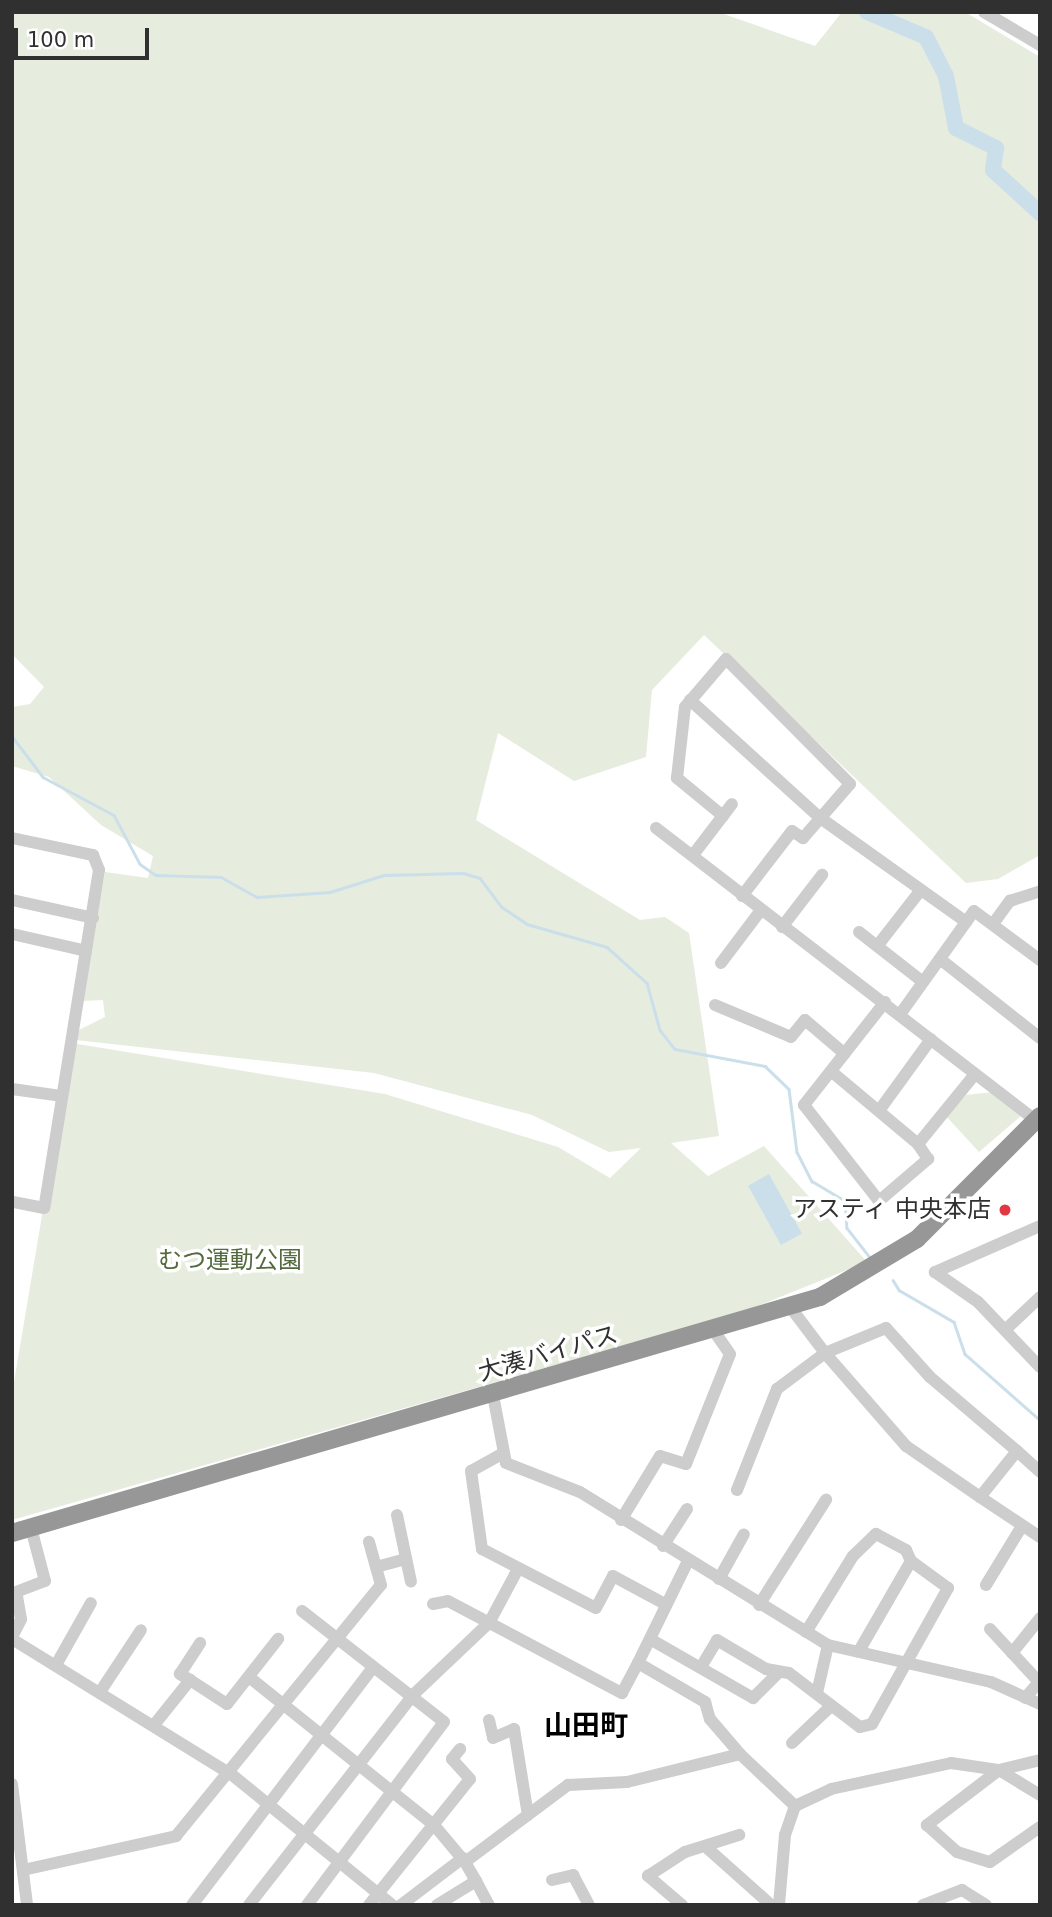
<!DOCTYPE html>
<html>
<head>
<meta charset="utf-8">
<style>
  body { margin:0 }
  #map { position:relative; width:1052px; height:1917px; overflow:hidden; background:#fff; font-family:"DejaVu Sans","Noto Sans JP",sans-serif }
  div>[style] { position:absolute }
  .green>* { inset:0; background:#e6ecde }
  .water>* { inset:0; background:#cbdfeb; transform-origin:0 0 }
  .stream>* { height:2.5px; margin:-1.25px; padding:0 1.25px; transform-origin:1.25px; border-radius:1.25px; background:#cbdfeb }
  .river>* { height:16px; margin:-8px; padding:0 8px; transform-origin:8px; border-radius:8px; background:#cbdfeb }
  .minor>* { height:12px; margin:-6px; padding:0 6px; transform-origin:6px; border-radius:6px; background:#cdcdcd }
  .highway>* { height:18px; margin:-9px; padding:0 9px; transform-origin:9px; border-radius:9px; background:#979797 }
  .dots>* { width:19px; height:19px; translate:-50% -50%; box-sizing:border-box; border:4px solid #fff; border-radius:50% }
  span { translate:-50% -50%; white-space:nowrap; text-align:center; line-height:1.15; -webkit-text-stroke:7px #fff; paint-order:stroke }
  .poi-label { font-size:24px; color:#303030 }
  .right { translate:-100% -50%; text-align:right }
  .park-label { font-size:24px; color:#536a3e }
  .street-label { font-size:24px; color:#303030 }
  .quarter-label { font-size:28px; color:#000; font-weight:700 }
  .frame { position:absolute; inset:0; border:14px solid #303030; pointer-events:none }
  .scale { position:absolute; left:14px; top:28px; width:135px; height:32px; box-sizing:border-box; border:4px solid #303030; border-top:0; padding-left:9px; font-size:21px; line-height:24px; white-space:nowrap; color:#303030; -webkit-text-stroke:5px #fff; paint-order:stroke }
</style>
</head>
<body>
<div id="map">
  <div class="green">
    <i style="clip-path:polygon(12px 12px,718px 12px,815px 46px,842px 12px,965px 12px,1040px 57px,1040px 855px,998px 879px,966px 883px,704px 635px,652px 690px,646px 757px,574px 781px,498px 733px,476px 820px,640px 920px,665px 917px,689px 933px,719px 1136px,671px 1143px,708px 1176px,764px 1146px,867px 1262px,748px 1310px,12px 1520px,12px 1394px,71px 1043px,385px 1094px,558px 1147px,610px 1178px,641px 1148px,609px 1152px,532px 1115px,374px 1073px,76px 1040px,77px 1031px,105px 1017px,103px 1000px,81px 1001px,105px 872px,148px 878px,153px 856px,101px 825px,49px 777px,12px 766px,12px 707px,30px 704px,44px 687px,12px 654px)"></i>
    <i style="clip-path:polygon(993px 1092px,1021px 1116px,979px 1152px,946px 1116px,966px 1095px)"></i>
  </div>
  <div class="water">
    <i style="left:769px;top:1174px;width:68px;height:24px;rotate:61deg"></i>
  </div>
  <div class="stream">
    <i style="left:12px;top:736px;width:51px;rotate:52.9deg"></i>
    <i style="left:43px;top:777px;width:81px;rotate:28.2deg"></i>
    <i style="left:114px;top:815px;width:55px;rotate:62deg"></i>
    <i style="left:140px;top:864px;width:19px;rotate:35deg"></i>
    <i style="left:156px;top:875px;width:65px;rotate:1.8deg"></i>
    <i style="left:221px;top:877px;width:41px;rotate:29.1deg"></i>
    <i style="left:257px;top:897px;width:73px;rotate:-3.9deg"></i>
    <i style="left:330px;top:892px;width:57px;rotate:-17.5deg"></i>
    <i style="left:384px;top:875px;width:79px;rotate:-1.5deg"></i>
    <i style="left:463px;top:873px;width:18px;rotate:16deg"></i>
    <i style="left:480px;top:878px;width:36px;rotate:53deg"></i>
    <i style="left:502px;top:907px;width:30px;rotate:34deg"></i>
    <i style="left:527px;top:924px;width:83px;rotate:16deg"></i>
    <i style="left:607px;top:947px;width:54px;rotate:42deg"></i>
    <i style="left:647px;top:983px;width:49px;rotate:74.5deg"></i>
    <i style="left:660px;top:1030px;width:24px;rotate:52deg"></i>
    <i style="left:675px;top:1049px;width:92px;rotate:10.7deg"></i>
    <i style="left:765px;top:1066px;width:33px;rotate:44deg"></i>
    <i style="left:789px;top:1089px;width:64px;rotate:82.8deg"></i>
    <i style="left:797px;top:1152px;width:33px;rotate:63deg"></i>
    <i style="left:812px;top:1181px;width:39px;rotate:31deg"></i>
    <i style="left:845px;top:1201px;width:27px;rotate:86deg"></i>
    <i style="left:847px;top:1228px;width:36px;rotate:52deg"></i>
    <i style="left:893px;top:1280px;width:12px;rotate:59deg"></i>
    <i style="left:899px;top:1290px;width:64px;rotate:30.2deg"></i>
    <i style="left:954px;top:1322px;width:34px;rotate:71deg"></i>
    <i style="left:965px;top:1354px;width:100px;rotate:41.3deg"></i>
  </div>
  <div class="river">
    <i style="left:867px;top:12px;width:64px;rotate:23deg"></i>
    <i style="left:926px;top:37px;width:44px;rotate:62.9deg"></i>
    <i style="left:946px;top:76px;width:53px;rotate:79.1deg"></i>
    <i style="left:956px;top:128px;width:45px;rotate:26.6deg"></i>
    <i style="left:996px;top:148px;width:22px;rotate:98deg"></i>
    <i style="left:993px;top:170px;width:64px;rotate:42.5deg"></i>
  </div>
  <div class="minor">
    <i style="left:984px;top:12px;width:65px;rotate:30.5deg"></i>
    <i style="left:690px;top:700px;width:174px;rotate:42.2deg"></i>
    <i style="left:819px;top:817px;width:181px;rotate:35.5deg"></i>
    <i style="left:723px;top:816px;width:60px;rotate:-140.4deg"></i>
    <i style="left:677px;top:778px;width:71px;rotate:-83.6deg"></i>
    <i style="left:685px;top:707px;width:63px;rotate:-49.5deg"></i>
    <i style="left:726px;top:659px;width:176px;rotate:45.2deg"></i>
    <i style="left:850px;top:784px;width:72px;rotate:131deg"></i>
    <i style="left:803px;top:838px;width:13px;rotate:-148deg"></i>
    <i style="left:792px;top:831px;width:82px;rotate:127.6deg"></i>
    <i style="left:656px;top:828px;width:480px;rotate:37.6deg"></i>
    <i style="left:12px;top:838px;width:83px;rotate:11.9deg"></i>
    <i style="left:93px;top:855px;width:16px;rotate:68deg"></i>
    <i style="left:99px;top:870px;width:342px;rotate:99.2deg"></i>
    <i style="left:44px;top:1208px;width:33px;rotate:-169deg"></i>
    <i style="left:693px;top:855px;width:64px;rotate:-52.6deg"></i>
    <i style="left:12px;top:900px;width:83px;rotate:12.5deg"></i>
    <i style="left:993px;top:924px;width:29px;rotate:-54deg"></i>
    <i style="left:1010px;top:901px;width:32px;rotate:-18deg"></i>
    <i style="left:782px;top:927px;width:66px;rotate:-52.4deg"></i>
    <i style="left:859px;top:932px;width:81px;rotate:38deg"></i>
    <i style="left:12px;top:934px;width:76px;rotate:12.9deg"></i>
    <i style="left:878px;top:945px;width:68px;rotate:-52.1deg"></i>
    <i style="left:940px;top:959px;width:127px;rotate:38.3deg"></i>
    <i style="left:721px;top:963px;width:66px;rotate:-53deg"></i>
    <i style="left:885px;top:1002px;width:131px;rotate:128.2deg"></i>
    <i style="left:804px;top:1105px;width:122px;rotate:52deg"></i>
    <i style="left:879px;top:1201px;width:65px;rotate:-40.6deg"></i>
    <i style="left:928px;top:1159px;width:18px;rotate:-124deg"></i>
    <i style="left:918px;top:1144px;width:90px;rotate:-50.8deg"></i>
    <i style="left:715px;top:1005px;width:82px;rotate:22.8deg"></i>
    <i style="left:791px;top:1037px;width:22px;rotate:-51deg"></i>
    <i style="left:805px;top:1020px;width:52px;rotate:40.4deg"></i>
    <i style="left:901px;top:1013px;width:125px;rotate:-54.4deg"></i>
    <i style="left:974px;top:911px;width:82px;rotate:36.6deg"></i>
    <i style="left:832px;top:1072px;width:112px;rotate:39.9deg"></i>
    <i style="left:12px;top:1089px;width:49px;rotate:8.1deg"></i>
    <i style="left:881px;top:1108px;width:85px;rotate:-54.1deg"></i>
    <i style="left:1040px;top:1226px;width:115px;rotate:156.3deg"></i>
    <i style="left:935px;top:1272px;width:52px;rotate:34.9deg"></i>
    <i style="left:978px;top:1302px;width:90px;rotate:46.4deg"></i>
    <i style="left:886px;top:1328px;width:66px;rotate:48.1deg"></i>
    <i style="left:930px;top:1377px;width:114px;rotate:40.4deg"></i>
    <i style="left:1017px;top:1451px;width:59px;rotate:128.8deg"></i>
    <i style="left:980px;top:1497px;width:90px;rotate:-145.4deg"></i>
    <i style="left:906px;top:1446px;width:123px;rotate:-131.1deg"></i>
    <i style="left:825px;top:1353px;width:66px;rotate:-22.3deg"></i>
    <i style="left:1005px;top:1330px;width:48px;rotate:-43.3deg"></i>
    <i style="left:493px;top:1395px;width:69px;rotate:79.2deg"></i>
    <i style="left:506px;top:1463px;width:79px;rotate:21.4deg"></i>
    <i style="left:580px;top:1492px;width:291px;rotate:31.7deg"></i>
    <i style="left:828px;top:1645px;width:167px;rotate:12.8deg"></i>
    <i style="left:991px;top:1682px;width:54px;rotate:24.2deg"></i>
    <i style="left:1017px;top:1451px;width:31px;rotate:42deg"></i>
    <i style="left:500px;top:1455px;width:33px;rotate:151deg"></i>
    <i style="left:471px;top:1471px;width:79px;rotate:82deg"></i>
    <i style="left:482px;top:1549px;width:128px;rotate:27.4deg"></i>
    <i style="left:596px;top:1608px;width:36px;rotate:-62deg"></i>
    <i style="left:613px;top:1576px;width:59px;rotate:28.3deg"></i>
    <i style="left:737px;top:1490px;width:109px;rotate:-68.4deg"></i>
    <i style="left:777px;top:1389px;width:60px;rotate:-36.9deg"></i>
    <i style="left:825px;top:1353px;width:56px;rotate:-127.1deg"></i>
    <i style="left:980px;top:1497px;width:72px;rotate:33.7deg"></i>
    <i style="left:397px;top:1515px;width:68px;rotate:78.2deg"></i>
    <i style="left:621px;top:1520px;width:75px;rotate:-58.6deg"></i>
    <i style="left:660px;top:1456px;width:27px;rotate:17deg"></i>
    <i style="left:686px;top:1464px;width:118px;rotate:-68.2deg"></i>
    <i style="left:730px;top:1354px;width:28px;rotate:-125deg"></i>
    <i style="left:663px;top:1546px;width:44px;rotate:-57deg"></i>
    <i style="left:376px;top:1567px;width:31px;rotate:-15deg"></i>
    <i style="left:719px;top:1579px;width:51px;rotate:-60.9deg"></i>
    <i style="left:986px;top:1585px;width:69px;rotate:-58.6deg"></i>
    <i style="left:433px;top:1604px;width:15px;rotate:-11deg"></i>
    <i style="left:448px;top:1601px;width:197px;rotate:27.9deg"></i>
    <i style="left:622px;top:1693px;width:34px;rotate:-62deg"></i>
    <i style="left:638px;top:1663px;width:78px;rotate:30.2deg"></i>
    <i style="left:705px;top:1702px;width:18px;rotate:74deg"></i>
    <i style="left:710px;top:1719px;width:46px;rotate:49.4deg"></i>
    <i style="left:740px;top:1754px;width:76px;rotate:43.4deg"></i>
    <i style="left:795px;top:1806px;width:31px;rotate:109deg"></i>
    <i style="left:785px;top:1835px;width:70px;rotate:94.9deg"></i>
    <i style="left:759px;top:1605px;width:125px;rotate:-57.5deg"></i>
    <i style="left:302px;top:1611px;width:180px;rotate:38deg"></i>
    <i style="left:444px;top:1722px;width:229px;rotate:126.8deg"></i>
    <i style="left:990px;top:1629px;width:72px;rotate:47.2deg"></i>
    <i style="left:1039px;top:1682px;width:21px;rotate:131deg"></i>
    <i style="left:806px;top:1632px;width:89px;rotate:-58.3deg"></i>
    <i style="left:853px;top:1556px;width:32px;rotate:-44deg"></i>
    <i style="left:876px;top:1534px;width:34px;rotate:28deg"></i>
    <i style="left:906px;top:1550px;width:12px;rotate:66deg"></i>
    <i style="left:911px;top:1561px;width:104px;rotate:120deg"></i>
    <i style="left:12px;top:1637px;width:20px;rotate:-63deg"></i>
    <i style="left:21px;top:1619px;width:27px;rotate:-100deg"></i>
    <i style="left:16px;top:1592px;width:31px;rotate:-21deg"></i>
    <i style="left:45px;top:1581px;width:55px;rotate:-104.8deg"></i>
    <i style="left:12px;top:1639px;width:257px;rotate:31.7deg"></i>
    <i style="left:231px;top:1774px;width:208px;rotate:39.1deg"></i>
    <i style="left:650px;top:1639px;width:119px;rotate:29.8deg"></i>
    <i style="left:753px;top:1698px;width:34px;rotate:-45deg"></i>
    <i style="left:1012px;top:1653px;width:45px;rotate:-51.3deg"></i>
    <i style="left:638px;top:1663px;width:114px;rotate:-63.9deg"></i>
    <i style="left:56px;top:1665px;width:71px;rotate:-60.6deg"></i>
    <i style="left:701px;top:1667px;width:31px;rotate:-59deg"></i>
    <i style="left:717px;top:1640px;width:57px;rotate:30.6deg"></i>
    <i style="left:766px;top:1669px;width:23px;rotate:10deg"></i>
    <i style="left:789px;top:1673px;width:89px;rotate:37.3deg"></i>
    <i style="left:860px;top:1727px;width:12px;rotate:-14deg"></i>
    <i style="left:872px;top:1724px;width:156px;rotate:-60.8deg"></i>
    <i style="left:948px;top:1588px;width:46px;rotate:-143.9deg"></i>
    <i style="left:249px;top:1677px;width:237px;rotate:38.7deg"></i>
    <i style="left:434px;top:1825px;width:48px;rotate:50deg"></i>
    <i style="left:190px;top:1680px;width:12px;rotate:-149deg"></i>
    <i style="left:180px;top:1674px;width:37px;rotate:-57deg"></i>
    <i style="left:100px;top:1692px;width:74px;rotate:-56.5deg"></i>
    <i style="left:817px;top:1693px;width:49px;rotate:-77.1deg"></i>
    <i style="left:489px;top:1720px;width:18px;rotate:77deg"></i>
    <i style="left:493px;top:1738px;width:23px;rotate:-23deg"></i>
    <i style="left:514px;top:1729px;width:87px;rotate:80.8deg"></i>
    <i style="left:154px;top:1725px;width:58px;rotate:-51.3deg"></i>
    <i style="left:190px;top:1680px;width:44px;rotate:33deg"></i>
    <i style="left:227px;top:1704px;width:83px;rotate:-51.9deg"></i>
    <i style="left:792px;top:1743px;width:54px;rotate:-43.5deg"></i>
    <i style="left:12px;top:1784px;width:122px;rotate:82.9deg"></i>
    <i style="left:1040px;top:1795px;width:48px;rotate:-148.6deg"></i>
    <i style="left:999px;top:1770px;width:91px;rotate:142.6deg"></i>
    <i style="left:927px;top:1825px;width:40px;rotate:42deg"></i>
    <i style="left:957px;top:1852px;width:34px;rotate:17deg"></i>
    <i style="left:990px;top:1862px;width:61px;rotate:-35deg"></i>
    <i style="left:795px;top:1806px;width:40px;rotate:-25deg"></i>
    <i style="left:831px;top:1789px;width:123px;rotate:-12.2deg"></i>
    <i style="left:951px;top:1763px;width:49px;rotate:8.3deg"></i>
    <i style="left:999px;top:1770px;width:42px;rotate:-13.7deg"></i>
    <i style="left:706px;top:1847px;width:87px;rotate:41.7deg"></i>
    <i style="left:23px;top:1870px;width:157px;rotate:-12.5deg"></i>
    <i style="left:176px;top:1836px;width:324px;rotate:-50.8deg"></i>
    <i style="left:381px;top:1585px;width:45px;rotate:-105.6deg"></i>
    <i style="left:552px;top:1880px;width:22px;rotate:-13deg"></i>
    <i style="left:573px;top:1875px;width:34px;rotate:62deg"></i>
    <i style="left:476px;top:1881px;width:27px;rotate:62deg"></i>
    <i style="left:192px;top:1905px;width:299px;rotate:-52.7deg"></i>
    <i style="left:249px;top:1905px;width:266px;rotate:-52deg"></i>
    <i style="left:413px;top:1695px;width:105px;rotate:-43.5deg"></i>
    <i style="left:489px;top:1623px;width:61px;rotate:-61.8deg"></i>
    <i style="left:369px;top:1905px;width:161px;rotate:-51.3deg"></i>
    <i style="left:470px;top:1779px;width:27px;rotate:-132deg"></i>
    <i style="left:452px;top:1759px;width:13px;rotate:-51deg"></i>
    <i style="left:401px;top:1905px;width:78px;rotate:-37.2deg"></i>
    <i style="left:437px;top:1905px;width:46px;rotate:-31.6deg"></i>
    <i style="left:476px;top:1881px;width:22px;rotate:-120deg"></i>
    <i style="left:465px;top:1862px;width:129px;rotate:-36.8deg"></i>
    <i style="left:568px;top:1785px;width:59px;rotate:-2.9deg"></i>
    <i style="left:627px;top:1782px;width:116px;rotate:-13.9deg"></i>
    <i style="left:682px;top:1905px;width:45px;rotate:-139.5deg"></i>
    <i style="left:648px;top:1876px;width:44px;rotate:-33deg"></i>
    <i style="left:685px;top:1852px;width:57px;rotate:-17.5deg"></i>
    <i style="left:923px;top:1905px;width:42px;rotate:-21deg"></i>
    <i style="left:962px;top:1890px;width:28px;rotate:32deg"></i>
  </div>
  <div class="highway">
    <i style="left:12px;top:1533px;width:842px;rotate:-16.28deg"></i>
    <i style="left:820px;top:1297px;width:113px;rotate:-30.9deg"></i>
    <i style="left:917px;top:1239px;width:174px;rotate:-45deg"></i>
  </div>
  <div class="dots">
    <i style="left:1005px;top:1210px;background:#e13844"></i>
  </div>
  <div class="poi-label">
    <span class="right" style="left:991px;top:1210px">アスティ 中央本店</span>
  </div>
  <div class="park-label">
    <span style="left:230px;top:1261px">むつ運動公園</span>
  </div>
  <div class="street-label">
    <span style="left:548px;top:1354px;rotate:-16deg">大湊バイパス</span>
  </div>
  <div class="quarter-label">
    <span style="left:586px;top:1726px">山田町</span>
  </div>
  <div class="frame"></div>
  <div class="scale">100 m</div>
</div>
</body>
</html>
